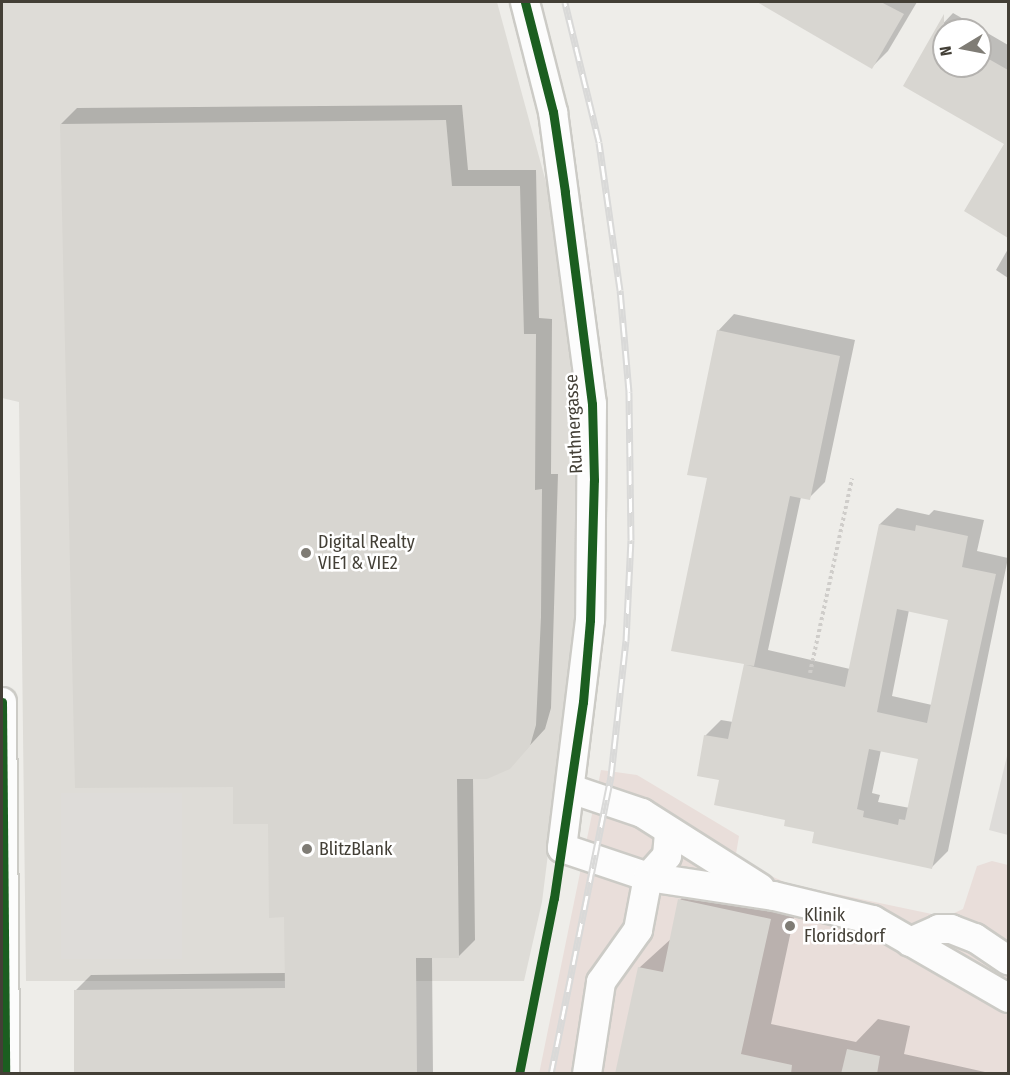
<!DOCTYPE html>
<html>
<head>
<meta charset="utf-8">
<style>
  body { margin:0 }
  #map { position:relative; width:1010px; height:1075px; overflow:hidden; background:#eeede9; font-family:"Fira Sans Condensed",sans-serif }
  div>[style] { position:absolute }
  .industrial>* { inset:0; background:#dedcd7 }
  .medical>* { inset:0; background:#e9deda }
  .parking>* { inset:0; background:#dedcd9; transform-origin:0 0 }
  .shadow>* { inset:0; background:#0003 }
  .building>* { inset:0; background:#d8d6d1 }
  .path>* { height:4px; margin-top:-2px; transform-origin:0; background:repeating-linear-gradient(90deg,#cfcdca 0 3px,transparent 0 6px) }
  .roads { filter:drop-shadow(2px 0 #cccbc6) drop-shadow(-2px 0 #cccbc6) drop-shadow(0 2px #cccbc6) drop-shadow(0 -2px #cccbc6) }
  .minor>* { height:28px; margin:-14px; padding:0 14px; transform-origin:14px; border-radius:14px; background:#fcfcfc }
  .rail>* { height:7px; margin-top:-3.5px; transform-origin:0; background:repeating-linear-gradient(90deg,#fff 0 14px,#d9d9d8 0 28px); box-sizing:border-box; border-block:2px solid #d9d9d8 }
  .cycleway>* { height:9px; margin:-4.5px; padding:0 4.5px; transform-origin:4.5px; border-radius:4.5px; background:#1b5e20 }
  .dots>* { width:16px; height:16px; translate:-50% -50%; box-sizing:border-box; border:3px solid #fff; border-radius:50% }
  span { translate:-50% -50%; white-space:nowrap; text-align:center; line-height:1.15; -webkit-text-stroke:5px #fff; paint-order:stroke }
  .street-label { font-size:18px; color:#433f36 }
  .poi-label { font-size:18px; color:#433f36 }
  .left { translate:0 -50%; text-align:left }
  .frame { position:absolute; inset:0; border:3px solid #433f36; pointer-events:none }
  .north { position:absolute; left:932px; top:18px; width:60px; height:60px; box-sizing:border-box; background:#fff; border:2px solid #b4b2af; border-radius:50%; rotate:260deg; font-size:16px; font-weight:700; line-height:24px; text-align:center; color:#433f36 }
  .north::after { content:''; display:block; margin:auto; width:21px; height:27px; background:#7f7c75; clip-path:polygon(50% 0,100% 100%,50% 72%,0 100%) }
</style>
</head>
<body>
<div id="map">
  <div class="industrial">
    <i style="clip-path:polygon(2px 2px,497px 2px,547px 186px,576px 408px,577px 621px,542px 902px,524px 981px,26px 981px,19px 402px,2px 398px)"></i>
  </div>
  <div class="medical">
    <i style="clip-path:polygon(601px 770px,637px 775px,739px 836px,735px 860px,789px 884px,946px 917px,963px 909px,977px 866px,992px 861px,1008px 865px,1008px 1073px,539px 1074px)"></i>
  </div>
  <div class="parking">
    <i style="clip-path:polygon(2px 139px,9px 139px,10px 190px,2px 191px)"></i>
    <i style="clip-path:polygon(1008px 752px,1008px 835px,989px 830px)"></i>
    <i style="left:61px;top:793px;width:121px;height:166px"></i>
  </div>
  <div class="shadow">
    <i style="clip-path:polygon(760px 2px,917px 2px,888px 51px,872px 67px)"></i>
    <i style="clip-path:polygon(evenodd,953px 13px,1008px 45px,1008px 145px,905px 86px,937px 30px,953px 13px,944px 30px,980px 30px,980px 66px,944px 66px,944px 30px)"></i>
    <i style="clip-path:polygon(462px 105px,468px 170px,536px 170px,539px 318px,552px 319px,551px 474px,558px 474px,551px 708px,545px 729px,509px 768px,473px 778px,475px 940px,459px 956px,432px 957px,433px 1074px,76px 1074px,75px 991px,91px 975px,286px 973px,286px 916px,269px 822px,234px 785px,61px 124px,77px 108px)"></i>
    <i style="clip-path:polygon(1000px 162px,1008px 167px,1008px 236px,967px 211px)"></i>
    <i style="clip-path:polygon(1008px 249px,1008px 278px,996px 270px)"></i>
    <i style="clip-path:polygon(evenodd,734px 314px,855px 340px,825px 482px,809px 498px,801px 497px,768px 650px,850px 669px,880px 524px,897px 508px,929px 515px,934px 510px,984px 520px,977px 551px,1008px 558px,948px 851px,932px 867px,816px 831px,721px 778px,705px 736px,721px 720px,733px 722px,745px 663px,709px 477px,718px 331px,734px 314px,909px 610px,950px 618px,932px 705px,892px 696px,909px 610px,734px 314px,881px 750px,920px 758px,910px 808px,878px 802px,880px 795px,872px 793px,881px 750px)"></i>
    <i style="clip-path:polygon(710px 869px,800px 889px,771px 1024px,856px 1042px,878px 1019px,910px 1026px,904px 1054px,994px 1074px,616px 1074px,639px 968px,672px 938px,680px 900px)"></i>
  </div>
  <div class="building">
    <i style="clip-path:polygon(757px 2px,881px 2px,904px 14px,872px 69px)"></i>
    <i style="clip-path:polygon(944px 14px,944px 66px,980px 66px,980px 54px,1008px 70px,1008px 238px,964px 211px,1004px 144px,903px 86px)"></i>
    <i style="clip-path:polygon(446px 120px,452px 186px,520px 186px,524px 334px,536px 334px,535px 490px,542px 489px,541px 617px,536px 725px,530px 746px,510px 769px,487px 779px,457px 779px,459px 958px,416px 958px,417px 1074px,74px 1074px,74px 990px,285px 988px,284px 917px,269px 918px,268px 824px,233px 824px,233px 787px,75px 788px,60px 124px)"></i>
    <i style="clip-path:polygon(evenodd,717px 330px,840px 356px,810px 500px,790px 496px,754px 666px,746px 665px,845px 687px,879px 524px,915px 531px,916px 525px,968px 536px,962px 567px,996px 574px,932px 869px,812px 843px,814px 832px,784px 826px,785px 820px,714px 805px,719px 780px,697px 776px,704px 735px,728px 739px,744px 664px,671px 651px,707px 478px,687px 475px,717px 330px,897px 609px,948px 620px,927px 723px,877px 712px,897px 609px,717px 330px,869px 749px,918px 759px,905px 820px,899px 819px,898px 825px,863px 817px,864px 811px,857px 809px,869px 749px)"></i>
    <i style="clip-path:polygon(678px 899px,771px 919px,741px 1054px,792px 1065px,791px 1074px,615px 1074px,638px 967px,663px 972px)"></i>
    <i style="clip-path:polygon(847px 1049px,880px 1056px,877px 1074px,841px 1074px)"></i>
  </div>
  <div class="path">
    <i style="left:810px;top:673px;width:199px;rotate:-77.8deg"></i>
  </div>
  <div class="roads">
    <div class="minor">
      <i style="left:525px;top:2px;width:114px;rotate:75.7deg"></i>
      <i style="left:553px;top:112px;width:295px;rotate:82.4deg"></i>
      <i style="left:592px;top:404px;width:216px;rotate:90.5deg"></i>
      <i style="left:590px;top:620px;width:230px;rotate:97deg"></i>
      <i style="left:562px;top:848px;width:91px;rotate:18.6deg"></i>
      <i style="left:648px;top:877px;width:127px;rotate:8.6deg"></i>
      <i style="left:774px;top:896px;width:102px;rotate:13.6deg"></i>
      <i style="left:873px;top:920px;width:156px;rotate:30deg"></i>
      <i style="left:2px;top:702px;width:372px;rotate:89.5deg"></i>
      <i style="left:571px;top:789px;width:75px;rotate:18.7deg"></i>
      <i style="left:642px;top:813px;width:140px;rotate:32.4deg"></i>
      <i style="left:910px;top:942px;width:32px;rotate:-24deg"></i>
      <i style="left:939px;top:929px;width:12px"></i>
      <i style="left:951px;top:929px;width:26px;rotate:21deg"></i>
      <i style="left:975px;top:938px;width:40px;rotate:34deg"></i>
      <i style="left:587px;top:1074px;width:93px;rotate:-81.3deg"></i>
      <i style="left:601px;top:982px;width:64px;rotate:-54.6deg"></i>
      <i style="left:638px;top:930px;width:54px;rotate:-79.3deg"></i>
      <i style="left:648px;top:877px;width:28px;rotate:-48deg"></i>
      <i style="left:667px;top:856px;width:25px;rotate:-85deg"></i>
    </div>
  </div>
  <div class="rail">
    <i style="left:551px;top:1074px;width:304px;rotate:-78.6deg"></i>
    <i style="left:611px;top:776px;width:136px;rotate:-83.7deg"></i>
    <i style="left:626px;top:641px;width:101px;rotate:-87.2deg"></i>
    <i style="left:631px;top:540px;width:148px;rotate:-90.8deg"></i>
    <i style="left:629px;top:392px;width:102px;rotate:-95deg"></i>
    <i style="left:620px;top:290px;width:149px;rotate:-98.1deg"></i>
    <i style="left:599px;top:142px;width:144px;rotate:-103.7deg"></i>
  </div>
  <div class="cycleway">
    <i style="left:2px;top:702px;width:372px;rotate:89.5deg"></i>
    <i style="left:519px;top:1074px;width:179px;rotate:-78.8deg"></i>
    <i style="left:554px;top:898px;width:198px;rotate:-81.6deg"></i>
    <i style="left:583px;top:702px;width:82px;rotate:-85.1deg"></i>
    <i style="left:590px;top:620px;width:140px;rotate:-88.4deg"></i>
    <i style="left:594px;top:480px;width:76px;rotate:-91.5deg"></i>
    <i style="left:592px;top:404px;width:214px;rotate:-97.3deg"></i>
    <i style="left:565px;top:192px;width:81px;rotate:-98.5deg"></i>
    <i style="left:553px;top:112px;width:114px;rotate:-104.3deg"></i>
  </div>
  <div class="dots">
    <i style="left:306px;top:553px;background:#7f7c75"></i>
    <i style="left:307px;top:849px;background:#7f7c75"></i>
    <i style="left:790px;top:926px;background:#7f7c75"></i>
  </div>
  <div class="street-label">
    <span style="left:574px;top:424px;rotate:-93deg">Ruthnergasse</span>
  </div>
  <div class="poi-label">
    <span class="left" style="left:318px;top:553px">Digital Realty<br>VIE1 &amp; VIE2</span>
    <span class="left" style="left:319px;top:849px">BlitzBlank</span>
    <span class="left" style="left:804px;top:926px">Klinik<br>Floridsdorf</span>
  </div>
  <div class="frame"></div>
  <div class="north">N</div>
</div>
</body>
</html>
